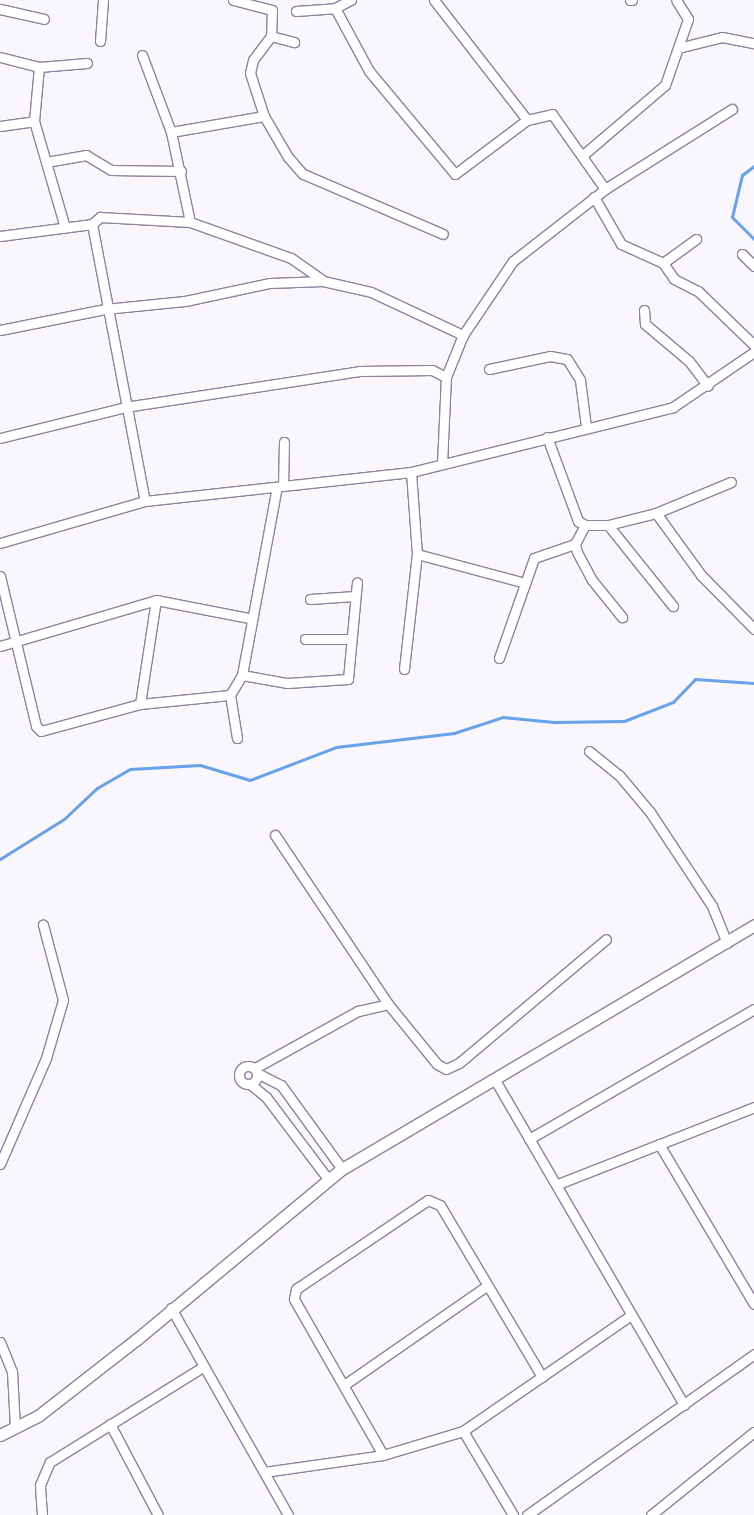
<!DOCTYPE html>
<html>
<head>
<meta charset="utf-8">
<style>
  body { margin:0 }
  #map { position:relative; width:754px; height:1515px; overflow:hidden; background:#f9f6fc; font-family:Montserrat,sans-serif }
  div>[style] { position:absolute }
  .stream>* { height:3px; margin:-1.5px; padding:0 1.5px; transform-origin:1.5px; border-radius:1.5px; background:#67a2ea }
  .roads { filter:drop-shadow(1px 0 #8f829d) drop-shadow(-1px 0 #8f829d) drop-shadow(0 1px #8f829d) drop-shadow(0 -1px #8f829d) }
  .minor>* { height:9px; margin:-4.5px; padding:0 4.5px; transform-origin:4.5px; border-radius:4.5px; background:#fff }
  .minor>.ring { margin:-4.5px; padding:0; box-sizing:content-box; background:none; border:9px solid #fff; border-radius:50% }
  .tertiary>* { height:11px; margin:-5.5px; padding:0 5.5px; transform-origin:5.5px; border-radius:5.5px; background:#fff }
  span { translate:-50% -50%; white-space:nowrap; text-align:center; line-height:1.15; -webkit-text-stroke:5px #fff; paint-order:stroke }
</style>
</head>
<body>
<div id="map">
  <div class="stream">
    <i style="left:754px;top:166px;width:15px;rotate:143deg"></i>
    <i style="left:742px;top:175px;width:43px;rotate:103.4deg"></i>
    <i style="left:732px;top:217px;width:31px;rotate:45deg"></i>
    <i style="left:0;top:859px;width:75px;rotate:-32deg"></i>
    <i style="left:64px;top:819px;width:45px;rotate:-43.2deg"></i>
    <i style="left:97px;top:788px;width:38px;rotate:-30deg"></i>
    <i style="left:130px;top:769px;width:70px;rotate:-3.3deg"></i>
    <i style="left:200px;top:765px;width:52px;rotate:16.7deg"></i>
    <i style="left:250px;top:780px;width:92px;rotate:-21deg"></i>
    <i style="left:336px;top:747px;width:119px;rotate:-6.8deg"></i>
    <i style="left:454px;top:733px;width:52px;rotate:-18.1deg"></i>
    <i style="left:503px;top:717px;width:51px;rotate:5.6deg"></i>
    <i style="left:554px;top:722px;width:70px;rotate:-0.8deg"></i>
    <i style="left:624px;top:721px;width:53px;rotate:-21.2deg"></i>
    <i style="left:673px;top:702px;width:32px;rotate:-46deg"></i>
    <i style="left:695px;top:679px;width:59px;rotate:3.9deg"></i>
  </div>
  <div class="roads">
    <div class="minor">
      <i style="left:233px;top:0;width:40px;rotate:14.4deg"></i>
      <i style="left:272px;top:10px;width:26px;rotate:92deg"></i>
      <i style="left:271px;top:36px;width:30px;rotate:127deg"></i>
      <i style="left:253px;top:60px;width:13px;rotate:103deg"></i>
      <i style="left:250px;top:73px;width:45px;rotate:72deg"></i>
      <i style="left:264px;top:116px;width:48px;rotate:59.7deg"></i>
      <i style="left:288px;top:157px;width:23px;rotate:49deg"></i>
      <i style="left:303px;top:174px;width:152px;rotate:23.2deg"></i>
      <i style="left:434px;top:0;width:152px;rotate:52.2deg"></i>
      <i style="left:630px;top:0;width:2px"></i>
      <i style="left:335px;top:8px;width:72px;rotate:61.6deg"></i>
      <i style="left:369px;top:71px;width:134px;rotate:50.1deg"></i>
      <i style="left:455px;top:174px;width:90px;rotate:-36.9deg"></i>
      <i style="left:527px;top:120px;width:26px;rotate:-13deg"></i>
      <i style="left:552px;top:114px;width:92px;rotate:54.8deg"></i>
      <i style="left:0;top:9px;width:45px;rotate:12.8deg"></i>
      <i style="left:296px;top:11px;width:39px;rotate:-4deg"></i>
      <i style="left:335px;top:8px;width:18px;rotate:-27deg"></i>
      <i style="left:271px;top:36px;width:24px;rotate:15deg"></i>
      <i style="left:100px;top:41px;width:41px;rotate:-85.8deg"></i>
      <i style="left:678px;top:48px;width:45px;rotate:-14deg"></i>
      <i style="left:722px;top:37px;width:33px;rotate:11deg"></i>
      <i style="left:142px;top:55px;width:82px;rotate:69.4deg"></i>
      <i style="left:171px;top:132px;width:92px;rotate:78.1deg"></i>
      <i style="left:0;top:57px;width:40px;rotate:14.4deg"></i>
      <i style="left:39px;top:67px;width:48px;rotate:-4.8deg"></i>
      <i style="left:39px;top:67px;width:54px;rotate:95.3deg"></i>
      <i style="left:34px;top:121px;width:111px;rotate:73.8deg"></i>
      <i style="left:0;top:126px;width:34px;rotate:-8deg"></i>
      <i style="left:171px;top:132px;width:94px;rotate:-9.8deg"></i>
      <i style="left:583px;top:155px;width:108px;rotate:-40.5deg"></i>
      <i style="left:665px;top:85px;width:70px;rotate:-70.8deg"></i>
      <i style="left:688px;top:19px;width:22px;rotate:-122deg"></i>
      <i style="left:46px;top:162px;width:41px;rotate:-9.9deg"></i>
      <i style="left:86px;top:155px;width:29px;rotate:31deg"></i>
      <i style="left:111px;top:170px;width:70px;rotate:0.8deg"></i>
      <i style="left:594px;top:197px;width:54px;rotate:60.1deg"></i>
      <i style="left:621px;top:244px;width:46px;rotate:24.3deg"></i>
      <i style="left:663px;top:263px;width:19px;rotate:55deg"></i>
      <i style="left:674px;top:279px;width:27px;rotate:27deg"></i>
      <i style="left:698px;top:291px;width:78px;rotate:44deg"></i>
      <i style="left:92px;top:224px;width:282px;rotate:79.2deg"></i>
      <i style="left:0;top:236px;width:93px;rotate:-7.4deg"></i>
      <i style="left:92px;top:224px;width:11px;rotate:-41deg"></i>
      <i style="left:100px;top:217px;width:90px;rotate:3.2deg"></i>
      <i style="left:190px;top:222px;width:107px;rotate:19.6deg"></i>
      <i style="left:291px;top:258px;width:39px;rotate:35deg"></i>
      <i style="left:742px;top:254px;width:17px;rotate:45deg"></i>
      <i style="left:663px;top:263px;width:41px;rotate:-36deg"></i>
      <i style="left:644px;top:310px;width:14px;rotate:86deg"></i>
      <i style="left:645px;top:324px;width:57px;rotate:40.1deg"></i>
      <i style="left:689px;top:361px;width:31px;rotate:53deg"></i>
      <i style="left:0;top:330px;width:107px;rotate:-11.3deg"></i>
      <i style="left:105px;top:309px;width:80px;rotate:-5.7deg"></i>
      <i style="left:185px;top:301px;width:87px;rotate:-12deg"></i>
      <i style="left:270px;top:283px;width:53px;rotate:-2.2deg"></i>
      <i style="left:323px;top:281px;width:49px;rotate:12.9deg"></i>
      <i style="left:371px;top:292px;width:102px;rotate:25.1deg"></i>
      <i style="left:489px;top:369px;width:62px;rotate:-12deg"></i>
      <i style="left:550px;top:356px;width:17px;rotate:10deg"></i>
      <i style="left:567px;top:359px;width:25px;rotate:58deg"></i>
      <i style="left:580px;top:380px;width:47px;rotate:82.7deg"></i>
      <i style="left:547px;top:437px;width:90px;rotate:69.7deg"></i>
      <i style="left:578px;top:521px;width:8px;rotate:30deg"></i>
      <i style="left:585px;top:525px;width:23px"></i>
      <i style="left:608px;top:525px;width:49px;rotate:-14deg"></i>
      <i style="left:656px;top:513px;width:81px;rotate:-22.5deg"></i>
      <i style="left:0;top:438px;width:129px;rotate:-13.9deg"></i>
      <i style="left:125px;top:407px;width:237px;rotate:-8.7deg"></i>
      <i style="left:359px;top:371px;width:73px;rotate:-0.8deg"></i>
      <i style="left:432px;top:370px;width:16px;rotate:27deg"></i>
      <i style="left:442px;top:464px;width:87px;rotate:-87.4deg"></i>
      <i style="left:446px;top:377px;width:45px;rotate:-68deg"></i>
      <i style="left:463px;top:335px;width:89px;rotate:-56deg"></i>
      <i style="left:513px;top:261px;width:117px;rotate:-38deg"></i>
      <i style="left:605px;top:189px;width:150px;rotate:-32.2deg"></i>
      <i style="left:283px;top:486px;width:44px;rotate:-88.7deg"></i>
      <i style="left:656px;top:513px;width:77px;rotate:54deg"></i>
      <i style="left:701px;top:575px;width:76px;rotate:45.5deg"></i>
      <i style="left:585px;top:525px;width:21px;rotate:118deg"></i>
      <i style="left:575px;top:544px;width:8px;rotate:76deg"></i>
      <i style="left:577px;top:552px;width:32px;rotate:62deg"></i>
      <i style="left:592px;top:580px;width:48px;rotate:51deg"></i>
      <i style="left:608px;top:525px;width:104px;rotate:51.3deg"></i>
      <i style="left:0;top:543px;width:151px;rotate:-16.2deg"></i>
      <i style="left:145px;top:501px;width:268px;rotate:-6.2deg"></i>
      <i style="left:411px;top:472px;width:270px;rotate:-13.9deg"></i>
      <i style="left:673px;top:407px;width:98px;rotate:-34.2deg"></i>
      <i style="left:417px;top:554px;width:112px;rotate:15deg"></i>
      <i style="left:0;top:576px;width:154px;rotate:76.5deg"></i>
      <i style="left:36px;top:726px;width:7px;rotate:45deg"></i>
      <i style="left:41px;top:731px;width:103px;rotate:-15.3deg"></i>
      <i style="left:140px;top:704px;width:90px;rotate:-5.7deg"></i>
      <i style="left:310px;top:599px;width:45px;rotate:-3.8deg"></i>
      <i style="left:305px;top:639px;width:46px"></i>
      <i style="left:0;top:646px;width:163px;rotate:-16.4deg"></i>
      <i style="left:156px;top:600px;width:95px;rotate:11deg"></i>
      <i style="left:499px;top:658px;width:106px;rotate:-70.7deg"></i>
      <i style="left:534px;top:558px;width:43px;rotate:-18.9deg"></i>
      <i style="left:404px;top:669px;width:116px;rotate:-83.6deg"></i>
      <i style="left:417px;top:554px;width:82px;rotate:-94.2deg"></i>
      <i style="left:242px;top:675px;width:46px;rotate:10.1deg"></i>
      <i style="left:287px;top:683px;width:61px;rotate:-3.8deg"></i>
      <i style="left:348px;top:679px;width:97px;rotate:-84.7deg"></i>
      <i style="left:140px;top:704px;width:105px;rotate:-81.3deg"></i>
      <i style="left:237px;top:738px;width:44px;rotate:-99.2deg"></i>
      <i style="left:230px;top:695px;width:23px;rotate:-59deg"></i>
      <i style="left:242px;top:675px;width:191px;rotate:-79.5deg"></i>
      <i style="left:589px;top:751px;width:38px;rotate:39deg"></i>
      <i style="left:619px;top:775px;width:48px;rotate:50deg"></i>
      <i style="left:650px;top:812px;width:113px;rotate:56.6deg"></i>
      <i style="left:712px;top:906px;width:40px;rotate:68deg"></i>
      <i style="left:275px;top:835px;width:203px;rotate:56.2deg"></i>
      <i style="left:388px;top:1004px;width:77px;rotate:50.8deg"></i>
      <i style="left:437px;top:1064px;width:10px;rotate:29deg"></i>
      <i style="left:446px;top:1069px;width:14px;rotate:-25deg"></i>
      <i style="left:459px;top:1063px;width:192px;rotate:-40.1deg"></i>
      <i class="ring" style="left:239px;top:1066px;width:9px;height:9px"></i>
      <i style="left:255px;top:1068px;width:118px;rotate:-29deg"></i>
      <i style="left:358px;top:1011px;width:31px;rotate:-13deg"></i>
      <i style="left:257px;top:1073px;width:27px;rotate:27deg"></i>
      <i style="left:281px;top:1085px;width:104px;rotate:54deg"></i>
      <i style="left:495px;top:1080px;width:376px;rotate:59.8deg"></i>
      <i style="left:250px;top:1084px;width:21px;rotate:39deg"></i>
      <i style="left:266px;top:1097px;width:103px;rotate:52.9deg"></i>
      <i style="left:529px;top:1139px;width:260px;rotate:-30deg"></i>
      <i style="left:659px;top:1144px;width:186px;rotate:59.3deg"></i>
      <i style="left:0;top:1164px;width:116px;rotate:-66.5deg"></i>
      <i style="left:46px;top:1058px;width:60px;rotate:-73.7deg"></i>
      <i style="left:63px;top:1000px;width:78px;rotate:-104.9deg"></i>
      <i style="left:558px;top:1184px;width:211px;rotate:-21.4deg"></i>
      <i style="left:171px;top:1308px;width:238px;rotate:60.5deg"></i>
      <i style="left:0;top:1342px;width:31px;rotate:68deg"></i>
      <i style="left:12px;top:1371px;width:57px;rotate:87deg"></i>
      <i style="left:344px;top:1385px;width:172px;rotate:-34.8deg"></i>
      <i style="left:110px;top:1424px;width:103px;rotate:62.2deg"></i>
      <i style="left:463px;top:1431px;width:98px;rotate:59.2deg"></i>
      <i style="left:383px;top:1455px;width:180px;rotate:-119.7deg"></i>
      <i style="left:294px;top:1299px;width:10px;rotate:-79deg"></i>
      <i style="left:296px;top:1289px;width:159px;rotate:-34deg"></i>
      <i style="left:428px;top:1200px;width:13px;rotate:23deg"></i>
      <i style="left:440px;top:1205px;width:200px;rotate:59.3deg"></i>
      <i style="left:264px;top:1472px;width:120px;rotate:-8.1deg"></i>
      <i style="left:383px;top:1455px;width:84px;rotate:-16.7deg"></i>
      <i style="left:463px;top:1431px;width:204px;rotate:-34.6deg"></i>
      <i style="left:42px;top:1515px;width:30px;rotate:-94deg"></i>
      <i style="left:40px;top:1485px;width:25px;rotate:-67deg"></i>
      <i style="left:50px;top:1462px;width:181px;rotate:-31.9deg"></i>
      <i style="left:527px;top:1515px;width:278px;rotate:-35.3deg"></i>
      <i style="left:651px;top:1515px;width:132px;rotate:-38.9deg"></i>
    </div>
    <div class="tertiary">
      <i style="left:0;top:1435px;width:42px;rotate:-26.6deg"></i>
      <i style="left:38px;top:1416px;width:125px;rotate:-37.9deg"></i>
      <i style="left:137px;top:1339px;width:266px;rotate:-39.7deg"></i>
      <i style="left:342px;top:1169px;width:479px;rotate:-30.6deg"></i>
    </div>
  </div>
</div>
</body>
</html>
